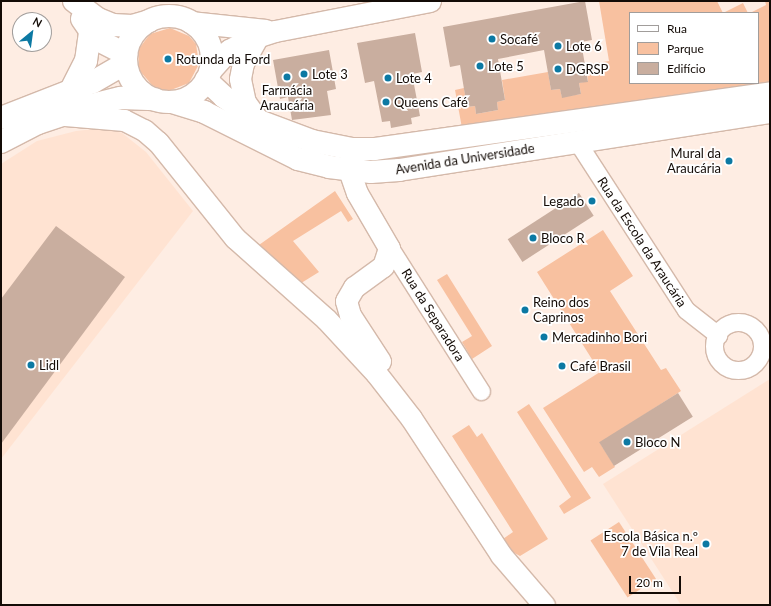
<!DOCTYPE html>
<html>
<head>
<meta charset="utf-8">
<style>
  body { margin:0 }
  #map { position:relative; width:771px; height:606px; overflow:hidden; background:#feede3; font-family:Lato,sans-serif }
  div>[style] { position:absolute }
  .built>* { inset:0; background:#ffe3d2 }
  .green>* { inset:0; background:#f8c1a0; transform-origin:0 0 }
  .building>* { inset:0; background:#c9ae9f; transform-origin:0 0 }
  .roads { filter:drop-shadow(1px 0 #d4b9aa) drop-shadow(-1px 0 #d4b9aa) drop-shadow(0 1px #d4b9aa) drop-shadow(0 -1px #d4b9aa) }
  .minor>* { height:17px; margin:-8.5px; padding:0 8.5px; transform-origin:8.5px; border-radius:8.5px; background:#fff }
  .minor>.ring { margin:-8.5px; padding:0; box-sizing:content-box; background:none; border:17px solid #fff; border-radius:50% }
  .tertiary>* { height:21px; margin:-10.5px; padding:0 10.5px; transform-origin:10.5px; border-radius:10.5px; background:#fff }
  .secondary>* { height:22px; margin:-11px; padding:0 11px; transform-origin:11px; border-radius:11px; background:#fff }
  .primary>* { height:22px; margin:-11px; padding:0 11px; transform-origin:11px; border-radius:11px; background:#fff }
  .primary>.ring { margin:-11px; padding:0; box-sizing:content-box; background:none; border:22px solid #fff; border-radius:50% }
  .dots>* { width:11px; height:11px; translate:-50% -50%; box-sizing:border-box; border:2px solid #fff; border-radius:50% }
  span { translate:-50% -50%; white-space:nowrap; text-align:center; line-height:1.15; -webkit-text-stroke:3.5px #fff; paint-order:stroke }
  .poi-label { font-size:13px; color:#130b06 }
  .left { translate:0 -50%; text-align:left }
  .right { translate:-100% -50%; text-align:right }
  .street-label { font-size:13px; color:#130b06 }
  .frame { position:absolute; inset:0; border:2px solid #130b06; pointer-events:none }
  .legend { position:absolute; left:629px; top:12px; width:130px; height:72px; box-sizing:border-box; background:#fff; border:1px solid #a19d9b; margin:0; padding:5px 7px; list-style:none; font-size:12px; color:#130b06 }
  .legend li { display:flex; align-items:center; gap:8px; height:20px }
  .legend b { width:20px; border:1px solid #a19d9b }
  .north { position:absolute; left:12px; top:12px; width:40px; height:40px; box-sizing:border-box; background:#fff; border:1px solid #a19d9b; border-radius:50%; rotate:29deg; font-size:11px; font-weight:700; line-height:16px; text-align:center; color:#130b06 }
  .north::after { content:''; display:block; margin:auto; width:14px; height:18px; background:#0c79a3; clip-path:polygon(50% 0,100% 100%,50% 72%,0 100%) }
  .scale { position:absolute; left:629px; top:576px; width:52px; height:18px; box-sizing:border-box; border:2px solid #130b06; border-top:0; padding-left:5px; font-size:12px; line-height:14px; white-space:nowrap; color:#130b06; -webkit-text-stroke:3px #fff; paint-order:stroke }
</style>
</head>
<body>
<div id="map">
  <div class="built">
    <i style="clip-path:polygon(103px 128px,122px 133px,146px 152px,193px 211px,1px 459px,1px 164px,37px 141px,76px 131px)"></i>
    <i style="clip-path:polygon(770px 379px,770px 605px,681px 605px,603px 484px)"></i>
  </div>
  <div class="green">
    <i style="clip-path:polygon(599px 1px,717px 1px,723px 13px,743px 3px,748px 13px,630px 13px,630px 83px,758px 83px,758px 13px,750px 13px,766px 5px,765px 1px,770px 1px,770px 82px,462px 128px,455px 90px,464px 88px,467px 107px,475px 106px,476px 114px,498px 110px,497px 102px,505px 100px,502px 80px,548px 72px,551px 90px,560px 89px,562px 97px,581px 94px,579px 83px,588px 81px,586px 65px,609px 61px)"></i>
    <i style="clip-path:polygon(170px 28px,189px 36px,196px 44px,199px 64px,189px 83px,171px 90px,161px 90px,152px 85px,139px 70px,138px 50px,150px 34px)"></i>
    <i style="clip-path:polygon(335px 191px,353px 219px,348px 222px,341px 211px,293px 241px,319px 272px,298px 285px,252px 250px)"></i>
    <i style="clip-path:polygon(603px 230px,633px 276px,610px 291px,661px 370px,666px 368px,681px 391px,600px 443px,615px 467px,599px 477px,592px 467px,584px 472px,543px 408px,600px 372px,537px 272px)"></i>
    <i style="clip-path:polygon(447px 274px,492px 346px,472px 359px,462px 342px,472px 336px,437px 280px)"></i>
    <i style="clip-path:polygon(529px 404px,591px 498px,564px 514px,559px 506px,571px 497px,517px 412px)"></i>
    <i style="clip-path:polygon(469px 425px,477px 437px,482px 433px,548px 539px,520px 556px,509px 550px,503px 539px,513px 532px,452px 436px)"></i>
    <i style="left:619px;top:522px;width:68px;height:34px;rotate:57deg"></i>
  </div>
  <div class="building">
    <i style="clip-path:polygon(585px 1px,592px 40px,581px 42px,588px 82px,579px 83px,581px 94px,562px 98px,560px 89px,551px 90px,544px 50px,498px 59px,505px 100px,497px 102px,498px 110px,476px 114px,475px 106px,467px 107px,460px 65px,450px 67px,443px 27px)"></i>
    <i style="clip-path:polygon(415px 33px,422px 72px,412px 74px,420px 116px,411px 118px,412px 124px,391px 128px,390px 121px,382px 122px,374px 81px,365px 83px,357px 43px)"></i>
    <i style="clip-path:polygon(329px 50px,336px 89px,327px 91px,331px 115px,292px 120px,288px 97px,280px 99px,273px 60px)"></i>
    <i style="left:579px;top:193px;width:27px;height:85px;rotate:57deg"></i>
    <i style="clip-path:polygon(56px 226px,125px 277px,1px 444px,1px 299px)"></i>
    <i style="left:678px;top:393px;width:28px;height:93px;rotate:58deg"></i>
  </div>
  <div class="roads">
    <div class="minor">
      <i style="left:576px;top:140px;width:202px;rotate:57.1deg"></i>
      <i style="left:686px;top:310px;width:41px;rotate:38deg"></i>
      <i style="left:385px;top:240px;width:179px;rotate:57.6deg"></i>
      <i class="ring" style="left:714px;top:322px;width:31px;height:31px"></i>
    </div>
    <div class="tertiary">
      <i style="left:190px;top:22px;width:76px;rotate:6deg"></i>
      <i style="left:258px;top:36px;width:31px;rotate:119deg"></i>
      <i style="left:243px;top:63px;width:16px;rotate:101deg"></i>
      <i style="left:240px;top:79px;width:24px;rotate:78deg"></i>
      <i style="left:245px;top:102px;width:24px;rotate:54deg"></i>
      <i style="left:209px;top:72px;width:30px;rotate:-48deg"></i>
      <i style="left:229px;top:50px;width:24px;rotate:-28deg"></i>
      <i style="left:250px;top:39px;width:26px;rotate:-18deg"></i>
      <i style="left:275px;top:31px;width:158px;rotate:-11deg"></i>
      <i style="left:65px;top:115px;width:59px;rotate:4.8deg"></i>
      <i style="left:124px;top:120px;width:22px;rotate:27deg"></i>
      <i style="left:144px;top:130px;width:18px;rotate:41deg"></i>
      <i style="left:158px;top:142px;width:123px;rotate:51.3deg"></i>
      <i style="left:235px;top:238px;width:122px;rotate:41.7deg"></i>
      <i style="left:326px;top:319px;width:74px;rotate:47.2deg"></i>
      <i style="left:376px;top:373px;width:57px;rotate:52.1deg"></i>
      <i style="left:411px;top:418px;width:164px;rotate:56.7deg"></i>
      <i style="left:501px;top:555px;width:66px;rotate:49.3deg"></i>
      <i style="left:349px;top:170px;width:24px;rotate:71deg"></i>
      <i style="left:357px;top:193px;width:64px;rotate:59.8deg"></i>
      <i style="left:389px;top:248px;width:19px;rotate:108deg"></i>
      <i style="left:383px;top:266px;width:36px;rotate:144deg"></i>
      <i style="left:354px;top:287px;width:16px;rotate:120deg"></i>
      <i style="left:346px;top:301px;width:15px;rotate:74deg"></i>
      <i style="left:350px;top:315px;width:55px;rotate:56.9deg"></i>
    </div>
    <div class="secondary">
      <i style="left:74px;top:1px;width:30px;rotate:37deg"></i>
      <i style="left:98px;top:19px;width:16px;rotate:22deg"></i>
      <i style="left:113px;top:25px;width:19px;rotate:3deg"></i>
      <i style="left:132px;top:26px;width:18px;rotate:-16deg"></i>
      <i style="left:82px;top:19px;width:24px;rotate:55deg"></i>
      <i style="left:96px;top:39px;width:34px;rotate:27deg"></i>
    </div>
    <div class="primary">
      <i class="ring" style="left:126px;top:16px;width:64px;height:64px"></i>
      <i style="left:206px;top:80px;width:25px;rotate:43deg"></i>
      <i style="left:224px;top:97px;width:42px;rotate:34.4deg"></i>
      <i style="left:259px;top:121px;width:57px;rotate:20.7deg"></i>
      <i style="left:312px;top:141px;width:41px;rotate:11.3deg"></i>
      <i style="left:352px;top:149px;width:22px"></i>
      <i style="left:374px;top:149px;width:400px;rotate:-8deg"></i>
      <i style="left:71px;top:90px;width:33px;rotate:-63deg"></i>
      <i style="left:86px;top:61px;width:28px;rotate:-82deg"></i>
      <i style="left:172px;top:102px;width:34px;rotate:17deg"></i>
      <i style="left:204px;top:112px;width:105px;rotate:26.6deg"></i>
      <i style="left:298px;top:159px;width:32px;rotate:14deg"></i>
      <i style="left:329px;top:167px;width:42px;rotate:6.8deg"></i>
      <i style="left:371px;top:172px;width:28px;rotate:-4deg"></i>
      <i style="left:399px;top:170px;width:376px;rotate:-8.9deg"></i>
      <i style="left:1px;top:118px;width:99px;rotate:-21.4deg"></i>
      <i style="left:93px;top:82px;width:38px;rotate:-30deg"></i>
      <i style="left:1px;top:142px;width:42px;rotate:-27.2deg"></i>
      <i style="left:38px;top:123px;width:57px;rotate:-18.4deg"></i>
      <i style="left:92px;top:105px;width:30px;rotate:-14deg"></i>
      <i style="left:121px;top:98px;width:34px;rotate:2deg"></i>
    </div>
  </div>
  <div class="dots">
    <i style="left:492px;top:39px;background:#0c79a3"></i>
    <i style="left:558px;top:46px;background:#0c79a3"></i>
    <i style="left:168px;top:59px;background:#0c79a3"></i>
    <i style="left:480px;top:66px;background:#0c79a3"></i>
    <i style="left:558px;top:69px;background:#0c79a3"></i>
    <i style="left:304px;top:74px;background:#0c79a3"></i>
    <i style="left:287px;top:77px;background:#0c79a3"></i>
    <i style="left:388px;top:78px;background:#0c79a3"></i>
    <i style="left:386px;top:102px;background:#0c79a3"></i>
    <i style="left:729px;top:161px;background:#0c79a3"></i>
    <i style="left:592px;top:201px;background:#0c79a3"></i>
    <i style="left:533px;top:238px;background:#0c79a3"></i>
    <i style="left:525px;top:310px;background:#0c79a3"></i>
    <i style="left:544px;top:337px;background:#0c79a3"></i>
    <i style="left:31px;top:365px;background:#0c79a3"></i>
    <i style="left:562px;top:366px;background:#0c79a3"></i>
    <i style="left:627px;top:442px;background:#0c79a3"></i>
    <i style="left:706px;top:544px;background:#0c79a3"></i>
  </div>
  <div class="poi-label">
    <span class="left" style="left:500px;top:39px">Socafé</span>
    <span class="left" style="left:566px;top:46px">Lote 6</span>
    <span class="left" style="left:176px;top:59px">Rotunda da Ford</span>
    <span class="left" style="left:488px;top:66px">Lote 5</span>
    <span class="left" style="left:566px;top:69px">DGRSP</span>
    <span class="left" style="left:312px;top:74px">Lote 3</span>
    <span class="left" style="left:396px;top:78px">Lote 4</span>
    <span style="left:287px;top:98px">Farmácia<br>Araucária</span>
    <span class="left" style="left:394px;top:102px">Queens Café</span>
    <span class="right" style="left:721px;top:161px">Mural da<br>Araucária</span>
    <span class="right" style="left:584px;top:201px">Legado</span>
    <span class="left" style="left:541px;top:238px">Bloco R</span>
    <span class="left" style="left:533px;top:310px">Reino dos<br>Caprinos</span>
    <span class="left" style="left:552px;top:337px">Mercadinho Bori</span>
    <span class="left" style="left:39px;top:365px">Lidl</span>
    <span class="left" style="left:570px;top:366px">Café Brasil</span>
    <span class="left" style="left:635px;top:442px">Bloco N</span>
    <span class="right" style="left:698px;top:544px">Escola Básica n.º<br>7 de Vila Real</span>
  </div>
  <div class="street-label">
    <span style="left:465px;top:159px;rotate:-9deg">Avenida da Universidade</span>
    <span style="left:642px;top:242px;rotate:57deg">Rua da Escola da Araucária</span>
    <span style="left:433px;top:315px;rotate:58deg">Rua da Separadora</span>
  </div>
  <div class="frame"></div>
  <ul class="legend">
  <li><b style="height:5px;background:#fff"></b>Rua</li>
  <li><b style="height:11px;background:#f8c1a0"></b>Parque</li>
  <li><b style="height:11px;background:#c9ae9f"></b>Edifício</li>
  </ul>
  <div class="north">N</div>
  <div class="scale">20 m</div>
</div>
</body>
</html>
